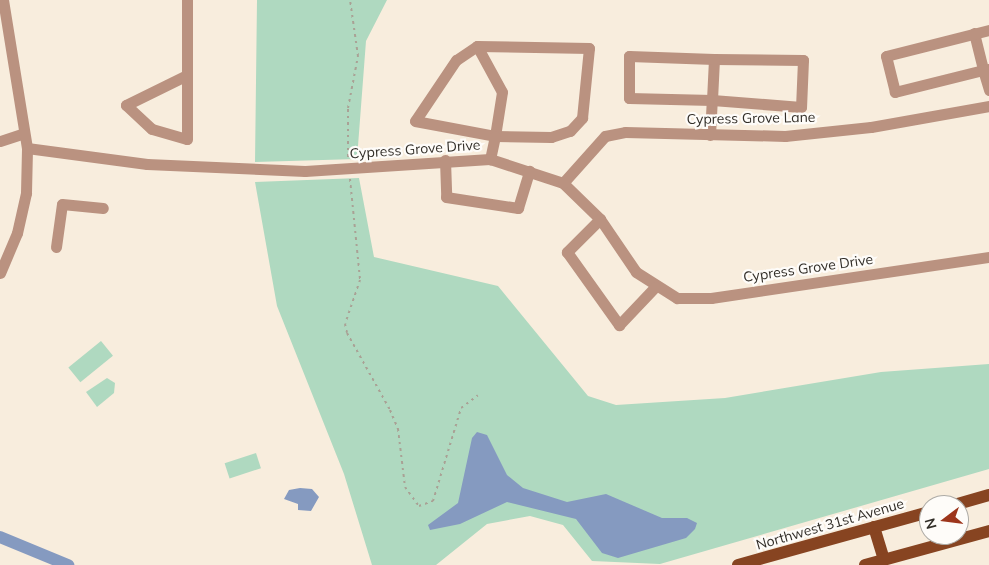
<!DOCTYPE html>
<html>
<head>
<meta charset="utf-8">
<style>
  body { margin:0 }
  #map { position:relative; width:989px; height:565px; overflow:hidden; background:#f8eddd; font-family:Mulish,sans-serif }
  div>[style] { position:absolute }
  .green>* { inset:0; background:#afd9c0; transform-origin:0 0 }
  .water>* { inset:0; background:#859ac0 }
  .canal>* { height:12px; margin:-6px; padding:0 6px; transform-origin:6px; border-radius:6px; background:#859ac0 }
  .path>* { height:2px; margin-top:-1px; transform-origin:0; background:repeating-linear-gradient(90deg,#a9a195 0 2.5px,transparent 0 6.5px) }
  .minor>* { height:11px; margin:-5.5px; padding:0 5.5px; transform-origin:5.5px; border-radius:5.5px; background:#ba9280 }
  .major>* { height:12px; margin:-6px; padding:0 6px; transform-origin:6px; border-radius:6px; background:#874421 }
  span { translate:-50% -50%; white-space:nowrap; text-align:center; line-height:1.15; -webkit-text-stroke:4.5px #fefcf9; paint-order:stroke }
  .street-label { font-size:14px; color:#322e28 }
  .north { position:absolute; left:919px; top:495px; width:50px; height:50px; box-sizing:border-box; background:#fefcf9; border:1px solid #acaaa5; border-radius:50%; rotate:255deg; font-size:14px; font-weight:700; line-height:20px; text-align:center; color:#322e28 }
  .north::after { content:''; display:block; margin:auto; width:18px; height:22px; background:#9d351b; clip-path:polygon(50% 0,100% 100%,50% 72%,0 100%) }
</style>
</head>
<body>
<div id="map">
  <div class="green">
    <i style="clip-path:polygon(257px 0,387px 0,366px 41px,357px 159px,255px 162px)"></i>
    <i style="clip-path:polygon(359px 178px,374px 257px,498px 286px,588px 396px,616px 405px,725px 398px,881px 372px,989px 364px,989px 469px,660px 564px,592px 561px,563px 525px,530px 516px,487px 524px,436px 565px,372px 565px,344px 474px,277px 306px,255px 182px)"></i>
    <i style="left:101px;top:341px;width:19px;height:42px;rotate:51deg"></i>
    <i style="clip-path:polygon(107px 378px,115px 383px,114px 393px,97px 407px,86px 392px)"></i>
    <i style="left:256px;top:453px;width:16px;height:33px;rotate:72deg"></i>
  </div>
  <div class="water">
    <i style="clip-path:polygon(477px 432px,487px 435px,507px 475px,523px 488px,567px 502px,606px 494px,662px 518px,687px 518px,697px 523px,695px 529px,686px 538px,618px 558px,602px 553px,576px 519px,507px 502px,460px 524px,430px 530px,428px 525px,458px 503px,472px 438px)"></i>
    <i style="clip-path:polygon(300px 488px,312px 489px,319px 497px,311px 511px,298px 510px,298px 504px,284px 499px,289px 490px)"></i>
  </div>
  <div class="canal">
    <i style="left:0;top:537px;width:74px;rotate:22.4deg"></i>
  </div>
  <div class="path">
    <i style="left:348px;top:157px;width:49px;rotate:-90deg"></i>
    <i style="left:348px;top:108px;width:53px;rotate:-79.1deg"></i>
    <i style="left:358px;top:56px;width:57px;rotate:-98.1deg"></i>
    <i style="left:350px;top:179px;width:101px;rotate:84.3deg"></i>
    <i style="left:360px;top:280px;width:46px;rotate:108.8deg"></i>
    <i style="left:345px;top:324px;width:9px;rotate:77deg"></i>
    <i style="left:347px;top:333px;width:88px;rotate:60.8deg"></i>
    <i style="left:390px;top:410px;width:21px;rotate:67deg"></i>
    <i style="left:398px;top:429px;width:58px;rotate:83.1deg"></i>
    <i style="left:405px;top:487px;width:24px;rotate:54deg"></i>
    <i style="left:419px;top:506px;width:15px;rotate:-20deg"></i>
    <i style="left:433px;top:501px;width:97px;rotate:-73.2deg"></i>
    <i style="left:461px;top:408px;width:21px;rotate:-37deg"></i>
  </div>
  <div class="minor">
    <i style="left:974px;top:33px;width:38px;rotate:76deg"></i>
    <i style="left:983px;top:70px;width:91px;rotate:166deg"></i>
    <i style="left:895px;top:92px;width:37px;rotate:-104deg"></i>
    <i style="left:886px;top:56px;width:106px;rotate:-14.2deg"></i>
    <i style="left:477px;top:46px;width:25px;rotate:146deg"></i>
    <i style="left:456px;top:60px;width:73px;rotate:123.9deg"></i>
    <i style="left:415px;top:121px;width:81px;rotate:10.6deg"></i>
    <i style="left:495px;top:136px;width:56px;rotate:1deg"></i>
    <i style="left:551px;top:137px;width:20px;rotate:-18deg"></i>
    <i style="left:570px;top:131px;width:18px;rotate:-47deg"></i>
    <i style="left:582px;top:118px;width:70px;rotate:-84.3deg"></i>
    <i style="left:589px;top:48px;width:112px;rotate:-179deg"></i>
    <i style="left:477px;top:46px;width:52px;rotate:61.5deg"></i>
    <i style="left:502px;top:92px;width:45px;rotate:99deg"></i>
    <i style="left:495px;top:136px;width:24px;rotate:102deg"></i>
    <i style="left:989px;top:69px;width:6px;rotate:171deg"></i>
    <i style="left:983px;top:70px;width:21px;rotate:73deg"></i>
    <i style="left:187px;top:75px;width:68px;rotate:153.8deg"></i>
    <i style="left:126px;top:105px;width:35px;rotate:43deg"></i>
    <i style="left:152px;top:129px;width:36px;rotate:16deg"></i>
    <i style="left:187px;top:139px;width:139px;rotate:-90deg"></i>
    <i style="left:710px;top:135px;width:35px;rotate:-87deg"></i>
    <i style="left:712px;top:100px;width:41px;rotate:-87.2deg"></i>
    <i style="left:714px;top:59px;width:89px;rotate:0.6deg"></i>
    <i style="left:803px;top:60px;width:47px;rotate:92.4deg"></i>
    <i style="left:801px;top:107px;width:89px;rotate:-175.5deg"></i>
    <i style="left:712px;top:100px;width:83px;rotate:-178.6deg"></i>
    <i style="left:629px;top:98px;width:42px;rotate:-90deg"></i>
    <i style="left:629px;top:56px;width:85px;rotate:2deg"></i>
    <i style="left:0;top:141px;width:25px;rotate:-18deg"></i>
    <i style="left:27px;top:148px;width:121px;rotate:7.6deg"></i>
    <i style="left:147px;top:164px;width:158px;rotate:2.5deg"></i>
    <i style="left:305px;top:171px;width:185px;rotate:-3.7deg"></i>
    <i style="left:490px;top:159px;width:77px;rotate:18.2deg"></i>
    <i style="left:563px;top:183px;width:52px;rotate:44.2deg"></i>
    <i style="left:600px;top:219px;width:64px;rotate:55.8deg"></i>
    <i style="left:636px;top:272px;width:49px;rotate:32.4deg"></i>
    <i style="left:677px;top:298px;width:34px"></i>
    <i style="left:711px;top:298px;width:281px;rotate:-8.4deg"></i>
    <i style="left:445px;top:160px;width:37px;rotate:88deg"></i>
    <i style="left:446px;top:197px;width:73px;rotate:8.7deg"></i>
    <i style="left:518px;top:208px;width:39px;rotate:-73deg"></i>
    <i style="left:563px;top:183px;width:63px;rotate:-48.2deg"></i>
    <i style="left:605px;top:136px;width:20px;rotate:-11deg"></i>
    <i style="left:625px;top:132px;width:160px;rotate:1.4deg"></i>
    <i style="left:785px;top:136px;width:86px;rotate:-6deg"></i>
    <i style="left:871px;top:127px;width:120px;rotate:-10.1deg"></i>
    <i style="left:600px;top:219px;width:47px;rotate:135deg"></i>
    <i style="left:567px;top:252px;width:90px;rotate:54.5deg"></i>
    <i style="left:619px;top:325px;width:52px;rotate:-46.5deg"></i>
    <i style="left:56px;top:247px;width:43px;rotate:-82.1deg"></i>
    <i style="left:62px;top:204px;width:41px;rotate:5.6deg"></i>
    <i style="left:0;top:273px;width:43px;rotate:-67deg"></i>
    <i style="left:17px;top:233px;width:41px;rotate:-77.3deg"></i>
    <i style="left:26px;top:193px;width:45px;rotate:-88.7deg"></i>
    <i style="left:27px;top:148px;width:150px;rotate:-99.2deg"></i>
  </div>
  <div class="major">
    <i style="left:954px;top:505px;width:36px;rotate:-16deg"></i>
    <i style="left:874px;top:527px;width:34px;rotate:73deg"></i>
    <i style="left:738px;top:565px;width:198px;rotate:-15.5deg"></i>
    <i style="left:865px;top:565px;width:129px;rotate:-15.3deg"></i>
  </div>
  <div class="street-label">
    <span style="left:751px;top:118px;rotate:-1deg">Cypress Grove Lane</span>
    <span style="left:415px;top:149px;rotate:-4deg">Cypress Grove Drive</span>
    <span style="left:808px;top:268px;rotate:-8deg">Cypress Grove Drive</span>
    <span style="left:830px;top:524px;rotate:-16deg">Northwest 31st Avenue</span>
  </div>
  <div class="north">N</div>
</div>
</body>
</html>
